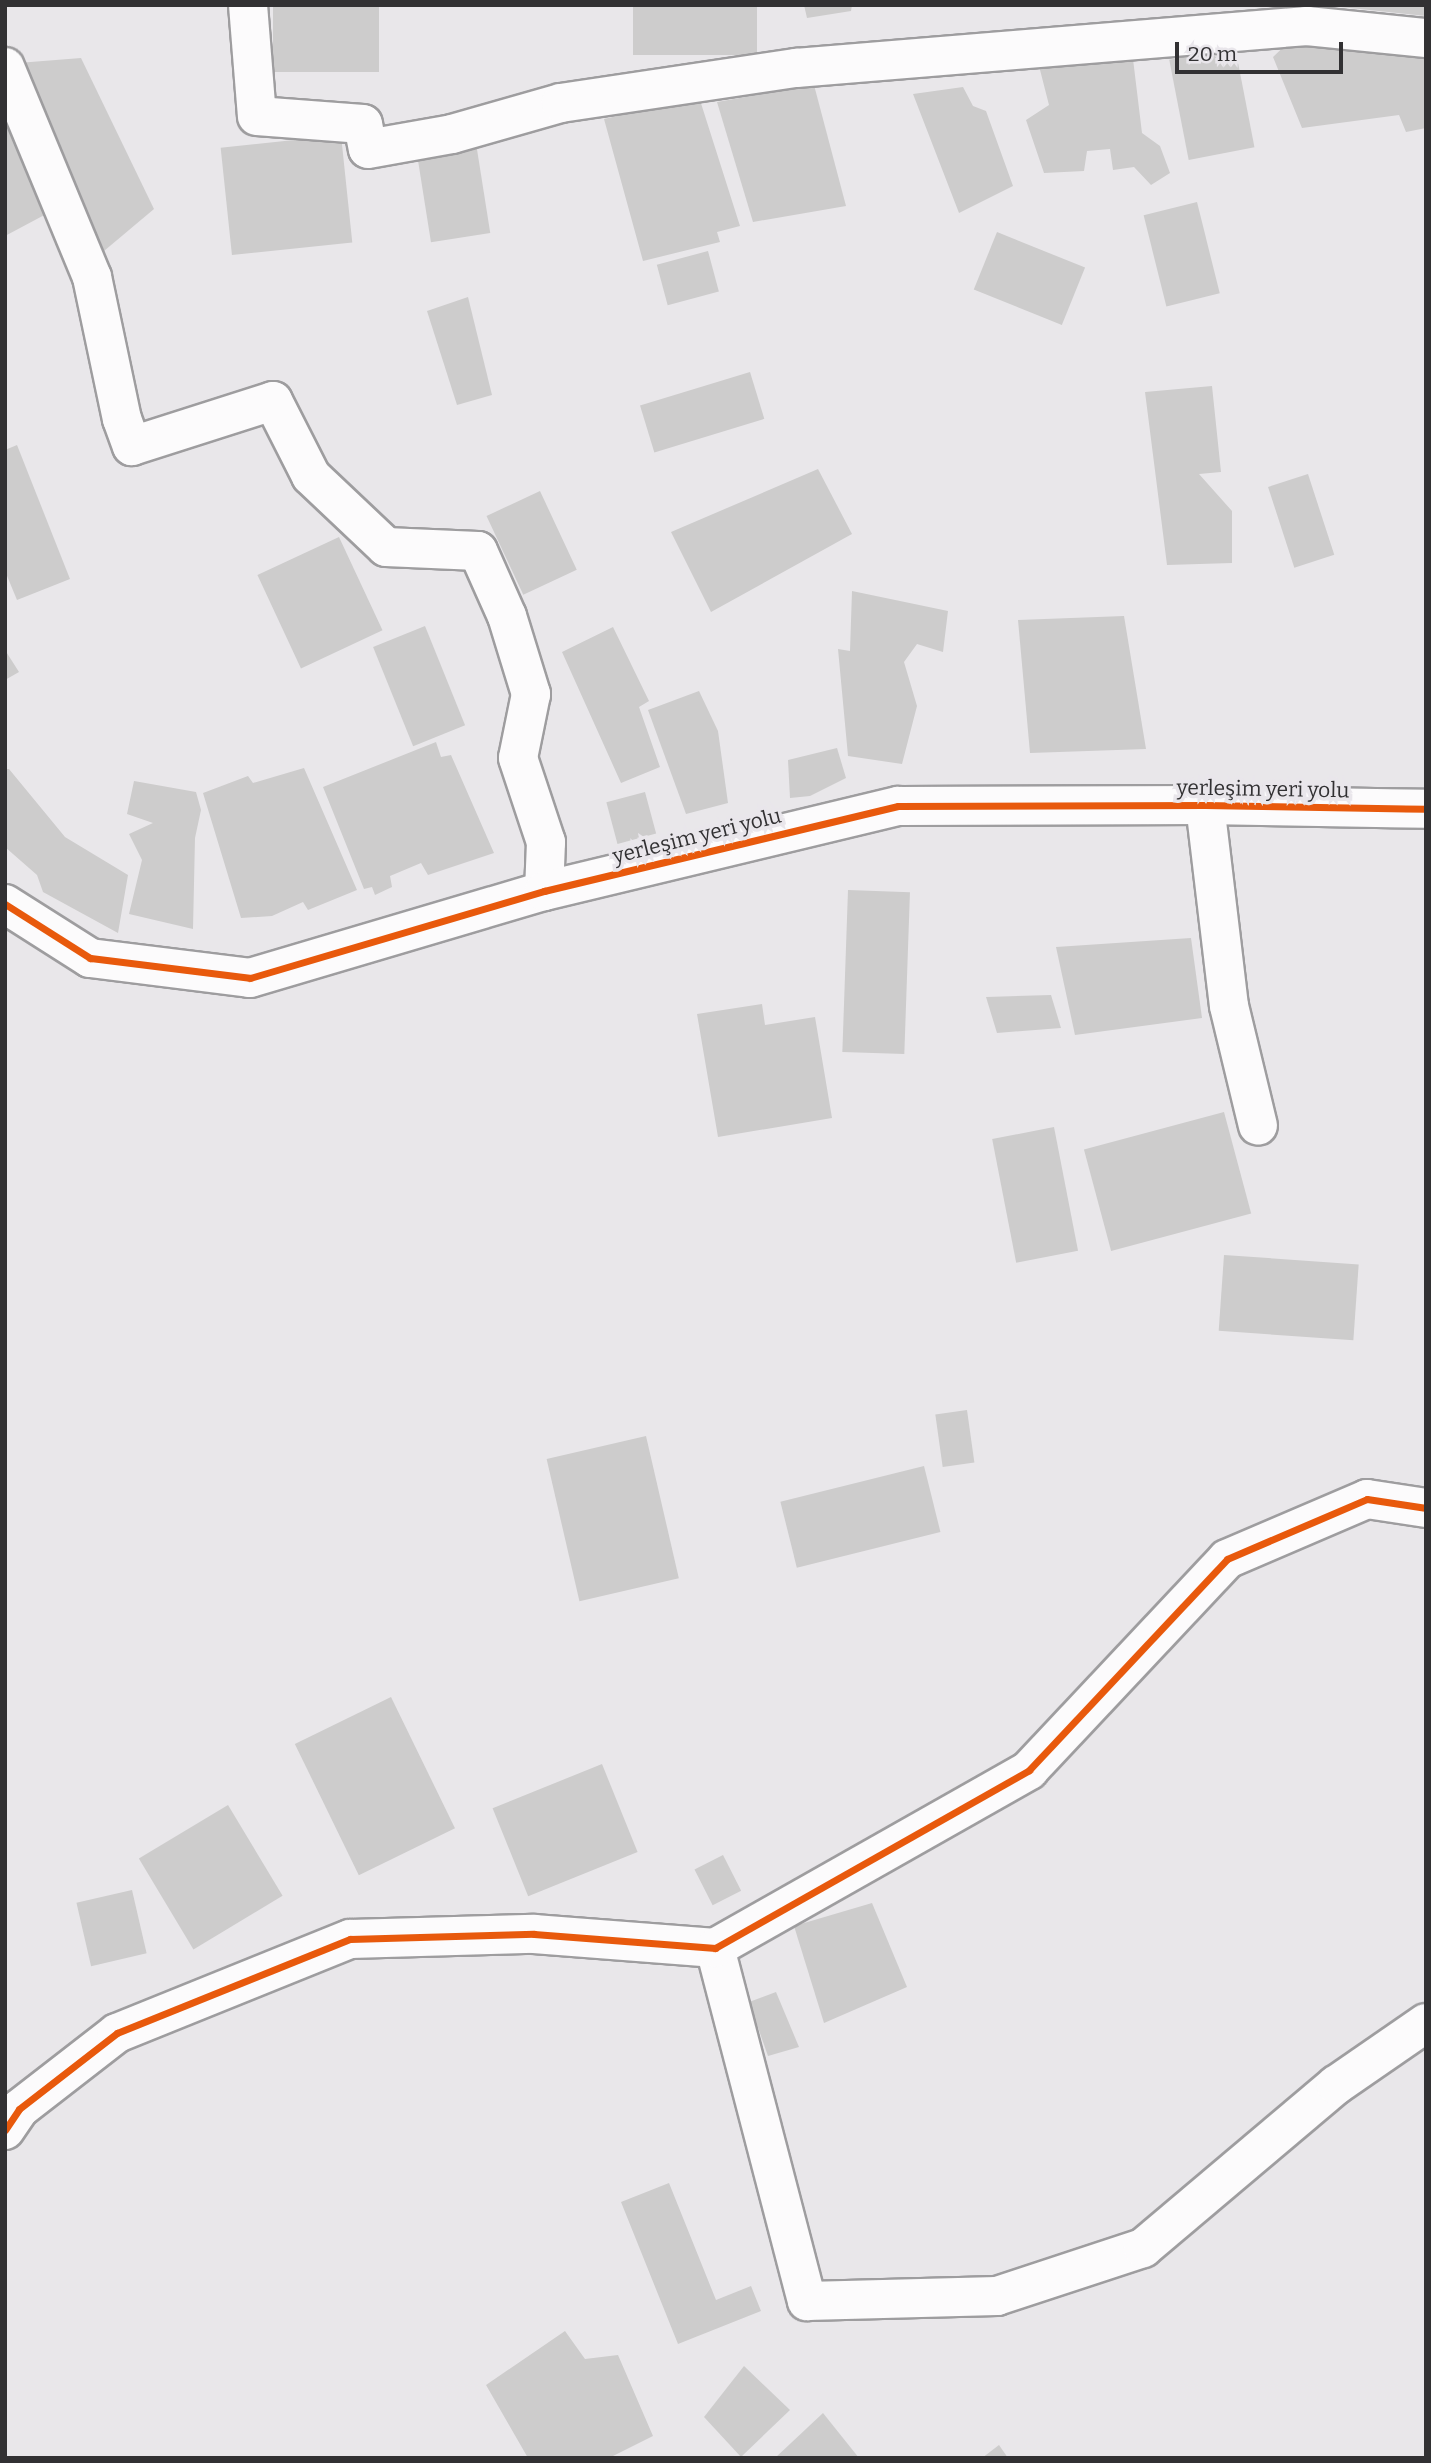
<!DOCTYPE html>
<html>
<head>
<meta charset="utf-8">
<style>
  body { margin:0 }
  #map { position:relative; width:1431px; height:2463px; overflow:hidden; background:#e9e7ea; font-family:Bitter,serif }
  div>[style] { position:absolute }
  .building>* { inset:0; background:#cdcccc; transform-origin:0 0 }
  .roads { filter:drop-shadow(2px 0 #9e9d9f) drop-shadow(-2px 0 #9e9d9f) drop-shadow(0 2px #9e9d9f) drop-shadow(0 -2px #9e9d9f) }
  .minor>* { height:38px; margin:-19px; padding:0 19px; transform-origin:19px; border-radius:19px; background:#fcfbfc }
  .tertiary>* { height:38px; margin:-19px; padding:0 19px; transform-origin:19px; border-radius:19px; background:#fcfbfc }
  .cycleway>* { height:7px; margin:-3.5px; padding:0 3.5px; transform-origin:3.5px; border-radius:3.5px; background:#e8590c }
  span { translate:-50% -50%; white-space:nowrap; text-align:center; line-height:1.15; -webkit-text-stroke:7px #e9e6eb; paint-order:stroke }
  .street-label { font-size:21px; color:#323133 }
  .frame { position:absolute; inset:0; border:7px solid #323133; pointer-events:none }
  .scale { position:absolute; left:1175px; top:42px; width:168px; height:32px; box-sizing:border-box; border:4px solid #323133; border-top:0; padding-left:9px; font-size:21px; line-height:24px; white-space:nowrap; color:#323133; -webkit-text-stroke:5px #e9e6eb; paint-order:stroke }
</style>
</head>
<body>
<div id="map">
  <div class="building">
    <i style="left:273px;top:5px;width:106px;height:67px"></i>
    <i style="left:633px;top:5px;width:124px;height:50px"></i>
    <i style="clip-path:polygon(804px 5px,852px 5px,851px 11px,807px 18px)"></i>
    <i style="clip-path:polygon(1341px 5px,1426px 5px,1426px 16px,1341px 7px)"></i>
    <i style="clip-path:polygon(1295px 36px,1426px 48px,1426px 128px,1406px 132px,1399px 115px,1302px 128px,1273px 57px)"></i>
    <i style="left:1235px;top:47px;width:102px;height:67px;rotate:79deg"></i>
    <i style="clip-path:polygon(81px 58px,154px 209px,104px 251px,18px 63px)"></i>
    <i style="clip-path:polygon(1133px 59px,1142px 133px,1160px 146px,1170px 173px,1151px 185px,1134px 167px,1113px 170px,1110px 149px,1087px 151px,1084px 171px,1044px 173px,1026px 120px,1049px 105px,1038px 62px)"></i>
    <i style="clip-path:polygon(814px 85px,846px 206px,753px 222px,717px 102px)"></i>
    <i style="clip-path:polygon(963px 87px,973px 106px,986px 111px,1013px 186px,959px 213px,913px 94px)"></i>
    <i style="clip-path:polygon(699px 97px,740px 226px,717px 232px,720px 242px,643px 261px,604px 119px)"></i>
    <i style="clip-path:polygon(5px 100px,50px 212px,5px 236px)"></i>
    <i style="left:341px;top:135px;width:108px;height:121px;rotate:84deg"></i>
    <i style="left:476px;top:143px;width:91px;height:60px;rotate:81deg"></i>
    <i style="left:1197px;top:202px;width:94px;height:55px;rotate:76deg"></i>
    <i style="left:997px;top:232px;width:95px;height:62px;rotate:22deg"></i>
    <i style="left:708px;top:251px;width:42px;height:53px;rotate:75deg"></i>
    <i style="clip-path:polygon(468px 297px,492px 395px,457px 405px,427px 311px)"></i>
    <i style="left:750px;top:372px;width:49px;height:115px;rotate:73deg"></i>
    <i style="clip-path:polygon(1212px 386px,1221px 472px,1199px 474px,1232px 511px,1232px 563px,1167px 565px,1145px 392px)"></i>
    <i style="clip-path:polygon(17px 445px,70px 579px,17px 600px,5px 571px,5px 450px)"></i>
    <i style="clip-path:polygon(818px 469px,852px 534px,711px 612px,671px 532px)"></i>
    <i style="left:1308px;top:474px;width:85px;height:42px;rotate:72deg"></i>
    <i style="left:540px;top:491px;width:87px;height:59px;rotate:65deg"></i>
    <i style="left:339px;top:537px;width:103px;height:90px;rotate:65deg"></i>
    <i style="clip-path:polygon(852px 591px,948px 611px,943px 652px,917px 644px,904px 662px,917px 706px,902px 764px,848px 756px,838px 649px,850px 651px)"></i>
    <i style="clip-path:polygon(1124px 616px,1146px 749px,1030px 753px,1018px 620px)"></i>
    <i style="left:425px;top:626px;width:107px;height:56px;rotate:68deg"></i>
    <i style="clip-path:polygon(613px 627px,649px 701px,639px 707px,660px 767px,621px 783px,562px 652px)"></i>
    <i style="clip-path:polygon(5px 650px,19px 672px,5px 680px)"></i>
    <i style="clip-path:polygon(699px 691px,718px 731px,728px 803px,686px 814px,648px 710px)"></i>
    <i style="clip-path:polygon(436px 742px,441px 757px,451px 755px,494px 853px,428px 875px,421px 863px,390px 876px,392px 887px,375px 895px,372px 887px,364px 889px,323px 787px)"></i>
    <i style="clip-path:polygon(837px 748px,846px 778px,810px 796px,790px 798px,788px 760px)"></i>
    <i style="clip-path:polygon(304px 768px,357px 890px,308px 910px,303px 902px,272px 916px,241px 918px,203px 793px,248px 776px,253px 783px)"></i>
    <i style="clip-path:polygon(5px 769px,9px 769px,65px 837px,128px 875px,118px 933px,43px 892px,37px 875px,5px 847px)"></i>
    <i style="clip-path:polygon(134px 781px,196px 792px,201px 810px,195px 838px,193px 929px,129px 914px,142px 860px,129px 834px,153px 823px,127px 814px)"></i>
    <i style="left:645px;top:792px;width:43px;height:40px;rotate:75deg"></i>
    <i style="left:848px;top:890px;width:62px;height:162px;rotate:2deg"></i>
    <i style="clip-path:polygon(1191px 938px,1202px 1018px,1075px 1035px,1056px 947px)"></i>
    <i style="clip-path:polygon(1051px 995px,1061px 1028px,997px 1033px,986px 997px)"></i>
    <i style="clip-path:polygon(762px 1004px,765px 1025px,815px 1017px,832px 1118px,718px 1137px,697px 1014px)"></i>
    <i style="left:1224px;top:1112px;width:105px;height:145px;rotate:75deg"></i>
    <i style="left:1054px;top:1127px;width:126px;height:63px;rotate:79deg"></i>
    <i style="left:1224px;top:1255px;width:135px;height:76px;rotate:4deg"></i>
    <i style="left:967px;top:1410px;width:53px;height:32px;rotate:82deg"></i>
    <i style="left:646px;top:1436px;width:146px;height:102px;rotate:77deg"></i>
    <i style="left:924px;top:1466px;width:68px;height:148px;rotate:76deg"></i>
    <i style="left:391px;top:1697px;width:146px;height:107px;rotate:64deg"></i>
    <i style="left:602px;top:1764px;width:95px;height:118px;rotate:68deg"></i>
    <i style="left:228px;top:1805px;width:106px;height:104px;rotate:59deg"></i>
    <i style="left:723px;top:1855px;width:40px;height:32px;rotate:63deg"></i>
    <i style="left:132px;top:1890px;width:65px;height:57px;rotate:77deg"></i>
    <i style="clip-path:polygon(872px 1903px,907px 1987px,824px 2023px,794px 1926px)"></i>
    <i style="clip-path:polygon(776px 1992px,799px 2047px,768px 2056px,749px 2002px)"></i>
    <i style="clip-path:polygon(669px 2183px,716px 2300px,751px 2286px,761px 2311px,678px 2344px,621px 2202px)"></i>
    <i style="clip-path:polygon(565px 2331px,585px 2359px,618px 2355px,653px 2436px,609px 2458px,528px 2458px,486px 2385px)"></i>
    <i style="clip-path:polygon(744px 2366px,790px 2410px,741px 2457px,704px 2417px)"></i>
    <i style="clip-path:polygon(823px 2413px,859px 2458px,775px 2458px)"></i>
    <i style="clip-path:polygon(999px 2445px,1008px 2458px,982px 2458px)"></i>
  </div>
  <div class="roads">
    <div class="minor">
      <i style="left:248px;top:5px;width:111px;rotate:85.4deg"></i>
      <i style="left:257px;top:116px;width:106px;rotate:4.3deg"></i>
      <i style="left:363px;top:124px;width:25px;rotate:79deg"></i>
      <i style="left:368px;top:149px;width:85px;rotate:-10.1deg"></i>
      <i style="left:452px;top:134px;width:113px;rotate:-15.9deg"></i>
      <i style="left:561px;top:103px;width:238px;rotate:-8.5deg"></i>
      <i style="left:796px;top:68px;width:513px;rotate:-4.7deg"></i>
      <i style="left:1307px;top:26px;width:120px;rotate:5.8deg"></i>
      <i style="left:5px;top:67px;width:227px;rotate:67.5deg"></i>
      <i style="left:92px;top:277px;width:145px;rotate:78.1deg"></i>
      <i style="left:122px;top:419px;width:29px;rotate:70deg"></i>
      <i style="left:132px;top:446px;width:148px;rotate:-17.7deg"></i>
      <i style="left:273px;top:401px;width:84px;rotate:63.1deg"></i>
      <i style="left:311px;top:476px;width:103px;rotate:43.4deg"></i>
      <i style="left:386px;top:547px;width:92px;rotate:2.5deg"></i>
      <i style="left:478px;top:551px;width:71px;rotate:66deg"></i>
      <i style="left:507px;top:616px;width:82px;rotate:72.9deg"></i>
      <i style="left:531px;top:694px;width:65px;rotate:101.5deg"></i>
      <i style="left:518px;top:758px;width:89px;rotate:71.6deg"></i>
      <i style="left:546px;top:842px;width:49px;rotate:92.3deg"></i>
      <i style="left:1205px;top:805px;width:202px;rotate:83.2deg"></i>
      <i style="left:1229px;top:1006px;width:123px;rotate:76.4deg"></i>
      <i style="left:715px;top:1948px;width:365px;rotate:75.4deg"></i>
      <i style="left:807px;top:2301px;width:190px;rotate:-1.5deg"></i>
      <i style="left:997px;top:2296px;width:154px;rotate:-18.2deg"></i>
      <i style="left:1143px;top:2248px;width:253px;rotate:-40.2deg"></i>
      <i style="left:1336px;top:2085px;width:109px;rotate:-34.6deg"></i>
      <i style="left:5px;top:2130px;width:25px;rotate:-56deg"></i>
      <i style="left:19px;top:2109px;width:124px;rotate:-37.8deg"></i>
      <i style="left:117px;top:2033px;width:251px;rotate:-22deg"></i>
      <i style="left:350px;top:1939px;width:184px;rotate:-1.6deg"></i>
      <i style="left:534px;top:1934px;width:182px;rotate:4.4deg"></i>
      <i style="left:715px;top:1948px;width:361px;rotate:-29.5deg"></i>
      <i style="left:1029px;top:1770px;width:289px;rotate:-46.8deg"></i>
      <i style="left:1227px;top:1559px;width:152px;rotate:-23.2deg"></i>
      <i style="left:1367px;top:1499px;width:60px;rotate:8.7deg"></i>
    </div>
    <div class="tertiary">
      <i style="left:5px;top:904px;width:101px;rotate:32.4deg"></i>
      <i style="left:90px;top:958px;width:161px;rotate:7.1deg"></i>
      <i style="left:250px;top:978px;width:307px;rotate:-16.5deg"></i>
      <i style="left:544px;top:891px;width:364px;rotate:-13.5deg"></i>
      <i style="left:898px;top:806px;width:307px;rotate:-0.2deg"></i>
      <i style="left:1205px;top:805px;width:221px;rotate:1deg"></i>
    </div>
  </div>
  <div class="cycleway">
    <i style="left:5px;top:904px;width:101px;rotate:32.4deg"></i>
    <i style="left:90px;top:958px;width:161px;rotate:7.1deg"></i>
    <i style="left:250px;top:978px;width:307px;rotate:-16.5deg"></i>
    <i style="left:544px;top:891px;width:364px;rotate:-13.5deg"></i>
    <i style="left:898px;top:806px;width:307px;rotate:-0.2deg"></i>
    <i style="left:1205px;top:805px;width:221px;rotate:1deg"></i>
    <i style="left:5px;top:2130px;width:25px;rotate:-56deg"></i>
    <i style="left:19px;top:2109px;width:124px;rotate:-37.8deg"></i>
    <i style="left:117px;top:2033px;width:251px;rotate:-22deg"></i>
    <i style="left:350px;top:1939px;width:184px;rotate:-1.6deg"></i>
    <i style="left:534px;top:1934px;width:182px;rotate:4.4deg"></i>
    <i style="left:715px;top:1948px;width:361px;rotate:-29.5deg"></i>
    <i style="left:1029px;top:1770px;width:289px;rotate:-46.8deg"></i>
    <i style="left:1227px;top:1559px;width:152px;rotate:-23.2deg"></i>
    <i style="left:1367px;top:1499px;width:60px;rotate:8.7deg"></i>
  </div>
  <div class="street-label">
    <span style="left:1263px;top:789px;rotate:1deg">yerleşim yeri yolu</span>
    <span style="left:697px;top:836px;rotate:-14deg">yerleşim yeri yolu</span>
  </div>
  <div class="frame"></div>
  <div class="scale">20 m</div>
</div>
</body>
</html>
